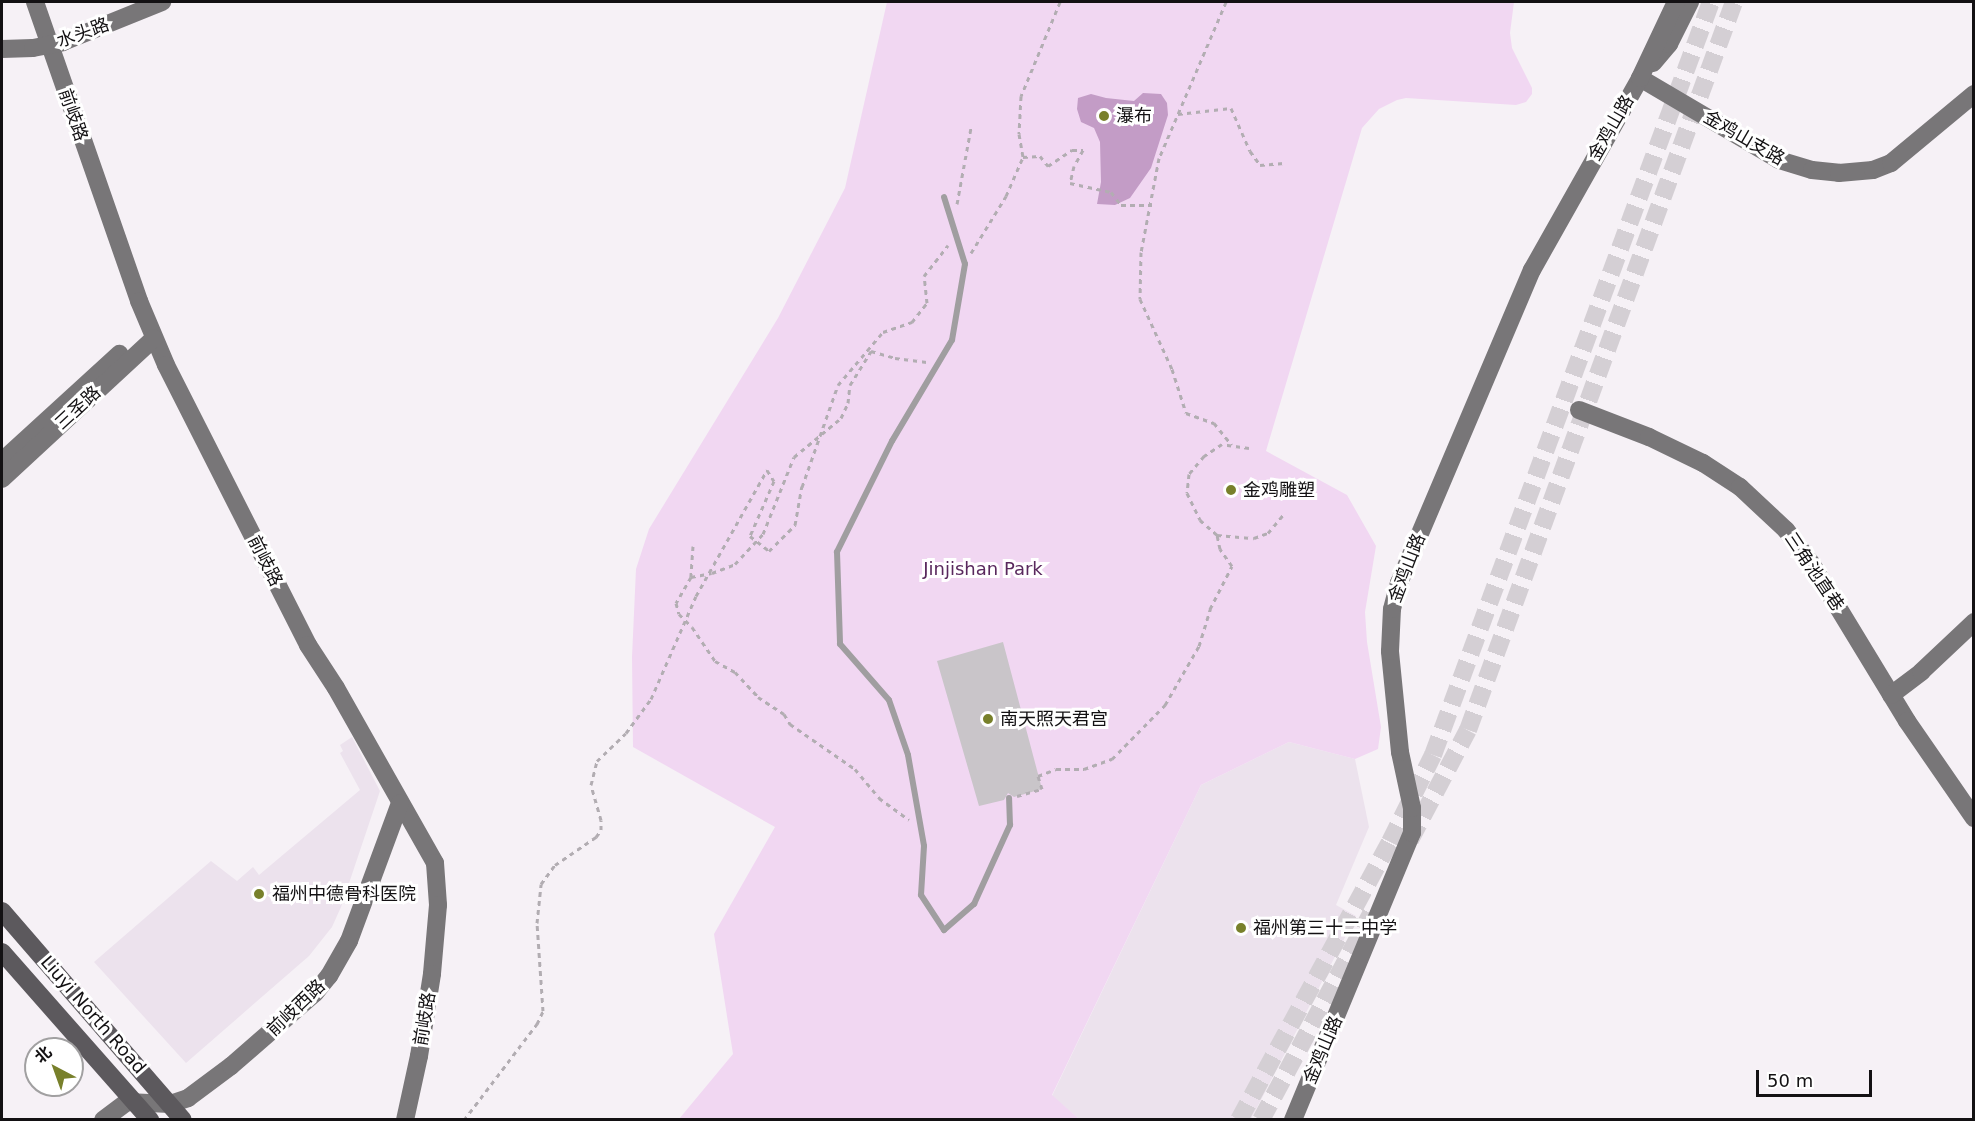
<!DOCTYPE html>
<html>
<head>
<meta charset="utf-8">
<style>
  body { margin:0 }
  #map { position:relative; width:1975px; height:1121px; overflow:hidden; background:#f6f1f6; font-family:"DejaVu Sans","Noto Sans SC",sans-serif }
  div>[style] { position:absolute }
  .built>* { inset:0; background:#ece2ed }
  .green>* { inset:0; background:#f1d7f2 }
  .water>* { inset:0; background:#c39cc6 }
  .building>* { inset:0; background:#c9c5c9 }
  .secondary-tunnel>* { height:18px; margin-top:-9px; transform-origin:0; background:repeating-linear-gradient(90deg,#d4cfd4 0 18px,transparent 0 27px) }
  .path>* { height:3px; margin-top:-1.5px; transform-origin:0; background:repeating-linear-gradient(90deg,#b2adb2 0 4.5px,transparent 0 9px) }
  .lane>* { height:6px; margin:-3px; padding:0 3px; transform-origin:3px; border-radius:3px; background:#a09ea0 }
  .secondary>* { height:18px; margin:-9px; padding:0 9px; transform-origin:9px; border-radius:9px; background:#787678 }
  .primary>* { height:18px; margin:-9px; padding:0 9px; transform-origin:9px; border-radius:9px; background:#5c595d }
  .dots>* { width:16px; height:16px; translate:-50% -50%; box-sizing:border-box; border:3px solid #fff; border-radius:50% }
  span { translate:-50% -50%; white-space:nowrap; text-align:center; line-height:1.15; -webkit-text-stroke:6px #fff; paint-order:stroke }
  .street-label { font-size:18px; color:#131113 }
  .poi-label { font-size:18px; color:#131113 }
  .left { translate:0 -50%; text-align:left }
  .park-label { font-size:18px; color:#59285d }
  .frame { position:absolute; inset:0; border:3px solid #131113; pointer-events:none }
  .north { position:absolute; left:24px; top:1037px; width:60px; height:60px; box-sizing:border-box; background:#fff; border:2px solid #a1a0a1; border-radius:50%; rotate:319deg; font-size:16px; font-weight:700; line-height:24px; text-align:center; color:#131113 }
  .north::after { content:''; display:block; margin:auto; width:21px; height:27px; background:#78802b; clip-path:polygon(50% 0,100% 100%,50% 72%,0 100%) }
  .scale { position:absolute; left:1756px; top:1070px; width:116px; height:27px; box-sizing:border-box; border:3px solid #131113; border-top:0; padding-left:8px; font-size:18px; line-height:21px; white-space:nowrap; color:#131113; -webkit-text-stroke:4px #fff; paint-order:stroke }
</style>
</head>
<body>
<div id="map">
  <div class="built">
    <i style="clip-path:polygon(352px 737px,380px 791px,341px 907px,332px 927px,309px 956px,186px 1063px,94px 962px,211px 861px,237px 881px,253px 867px,259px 875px,360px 790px,340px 753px,343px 751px,340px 745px)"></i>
    <i style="clip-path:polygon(1289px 742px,1355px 759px,1369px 827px,1336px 905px,1356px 916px,1251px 1119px,1079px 1119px,1052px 1096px,1201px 785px)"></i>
  </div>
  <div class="green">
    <i style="clip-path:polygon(887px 2px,1514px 2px,1510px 33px,1512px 48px,1532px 88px,1532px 94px,1526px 102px,1516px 105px,1406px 98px,1397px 100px,1379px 109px,1362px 128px,1266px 451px,1347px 495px,1376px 546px,1365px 612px,1367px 642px,1381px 727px,1378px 749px,1355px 759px,1289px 742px,1201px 785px,1052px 1095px,1079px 1119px,679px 1119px,733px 1054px,714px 934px,775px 827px,633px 747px,632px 657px,636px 569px,649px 529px,778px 318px,845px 188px)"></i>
  </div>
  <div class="water">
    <i style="clip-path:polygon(1143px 93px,1161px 94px,1167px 103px,1168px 115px,1151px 168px,1130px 198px,1115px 205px,1097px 204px,1101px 182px,1100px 142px,1094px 128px,1081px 122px,1077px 109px,1078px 98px,1091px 94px,1106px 98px,1134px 101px)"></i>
  </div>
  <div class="building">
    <i style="clip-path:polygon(1003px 642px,1042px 789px,1014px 797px,1008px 793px,1004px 800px,979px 806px,937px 661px)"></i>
  </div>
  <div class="secondary-tunnel">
    <i style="left:1410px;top:840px;width:124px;rotate:-62.2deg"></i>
    <i style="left:1468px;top:730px;width:775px;rotate:-69.93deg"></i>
    <i style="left:1239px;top:1120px;width:316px;rotate:-61.5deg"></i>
    <i style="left:1390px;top:842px;width:97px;rotate:-63.7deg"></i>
    <i style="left:1433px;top:755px;width:803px;rotate:-69.74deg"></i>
    <i style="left:1261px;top:1120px;width:236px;rotate:-61.9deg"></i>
  </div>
  <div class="path">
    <i style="left:1060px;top:2px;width:102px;rotate:112.5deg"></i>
    <i style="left:1021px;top:96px;width:38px;rotate:93deg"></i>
    <i style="left:1019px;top:134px;width:23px;rotate:80deg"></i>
    <i style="left:1023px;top:157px;width:17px;rotate:-3deg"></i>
    <i style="left:1040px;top:156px;width:13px;rotate:51deg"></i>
    <i style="left:1048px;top:166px;width:29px;rotate:-34deg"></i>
    <i style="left:1072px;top:150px;width:11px"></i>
    <i style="left:1083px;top:150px;width:18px;rotate:119deg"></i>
    <i style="left:1074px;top:166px;width:17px;rotate:103deg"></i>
    <i style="left:1070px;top:183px;width:42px;rotate:12.4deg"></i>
    <i style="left:1111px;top:192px;width:16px;rotate:52deg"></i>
    <i style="left:1121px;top:205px;width:31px"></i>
    <i style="left:1226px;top:2px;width:170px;rotate:113.2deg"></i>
    <i style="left:1159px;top:158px;width:96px;rotate:100.8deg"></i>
    <i style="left:1141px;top:252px;width:47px;rotate:91.2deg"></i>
    <i style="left:1140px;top:299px;width:77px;rotate:65.4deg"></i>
    <i style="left:1172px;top:369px;width:46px;rotate:72.3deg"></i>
    <i style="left:1186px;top:413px;width:30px;rotate:20deg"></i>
    <i style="left:1214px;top:423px;width:28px;rotate:51deg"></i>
    <i style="left:1178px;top:114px;width:53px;rotate:-6.5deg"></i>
    <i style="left:1231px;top:108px;width:47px;rotate:66.2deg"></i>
    <i style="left:1250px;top:151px;width:17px;rotate:54deg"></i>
    <i style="left:1260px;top:165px;width:24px;rotate:-5deg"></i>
    <i style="left:957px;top:204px;width:77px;rotate:-79.6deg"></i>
    <i style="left:971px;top:253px;width:67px;rotate:-58.4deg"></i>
    <i style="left:1006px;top:196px;width:43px;rotate:-66.4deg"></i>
    <i style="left:1249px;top:448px;width:27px;rotate:-172deg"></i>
    <i style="left:1222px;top:444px;width:22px;rotate:146deg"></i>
    <i style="left:1204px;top:456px;width:23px;rotate:130deg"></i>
    <i style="left:1189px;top:474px;width:19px;rotate:96deg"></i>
    <i style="left:1187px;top:493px;width:30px;rotate:64deg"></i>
    <i style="left:1200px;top:520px;width:23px;rotate:41deg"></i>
    <i style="left:1217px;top:535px;width:37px;rotate:5deg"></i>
    <i style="left:1254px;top:538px;width:15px;rotate:-20deg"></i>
    <i style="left:1268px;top:533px;width:26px;rotate:-50deg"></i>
    <i style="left:693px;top:546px;width:31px;rotate:94deg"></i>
    <i style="left:691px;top:577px;width:30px;rotate:120deg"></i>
    <i style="left:676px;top:603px;width:11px;rotate:75deg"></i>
    <i style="left:679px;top:614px;width:18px;rotate:45deg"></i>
    <i style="left:692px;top:627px;width:41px;rotate:55.9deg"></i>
    <i style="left:715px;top:661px;width:23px;rotate:29deg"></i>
    <i style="left:735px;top:672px;width:34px;rotate:47deg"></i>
    <i style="left:758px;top:697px;width:31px;rotate:33deg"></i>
    <i style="left:784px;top:714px;width:12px;rotate:59deg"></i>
    <i style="left:790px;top:724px;width:79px;rotate:34.7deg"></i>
    <i style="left:855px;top:769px;width:38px;rotate:50deg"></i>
    <i style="left:879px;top:798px;width:37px;rotate:36deg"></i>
    <i style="left:691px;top:577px;width:21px;rotate:-11deg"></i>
    <i style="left:712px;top:573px;width:25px;rotate:-21deg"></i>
    <i style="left:735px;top:564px;width:41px;rotate:-47deg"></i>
    <i style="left:763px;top:534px;width:83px;rotate:-68.1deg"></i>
    <i style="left:794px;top:457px;width:61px;rotate:-39.7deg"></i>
    <i style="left:841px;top:418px;width:17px;rotate:-65deg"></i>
    <i style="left:848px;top:403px;width:18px;rotate:-84deg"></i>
    <i style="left:850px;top:385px;width:40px;rotate:-58deg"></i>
    <i style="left:871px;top:351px;width:25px;rotate:16deg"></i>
    <i style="left:895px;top:358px;width:34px;rotate:7deg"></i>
    <i style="left:1017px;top:796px;width:26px;rotate:-16deg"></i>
    <i style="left:1042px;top:789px;width:14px;rotate:-107deg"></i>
    <i style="left:1038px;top:776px;width:19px;rotate:-21deg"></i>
    <i style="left:1056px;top:769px;width:28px"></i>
    <i style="left:1084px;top:769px;width:30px;rotate:-20deg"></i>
    <i style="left:1112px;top:759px;width:76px;rotate:-45.5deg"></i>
    <i style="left:1165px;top:705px;width:68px;rotate:-60deg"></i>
    <i style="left:1199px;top:646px;width:39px;rotate:-73deg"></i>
    <i style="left:1210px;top:609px;width:48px;rotate:-62.9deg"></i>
    <i style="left:1232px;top:566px;width:21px;rotate:-125deg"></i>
    <i style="left:1220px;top:549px;width:14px;rotate:-102deg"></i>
    <i style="left:464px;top:1120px;width:121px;rotate:-52.8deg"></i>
    <i style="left:537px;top:1024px;width:14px;rotate:-65deg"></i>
    <i style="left:543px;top:1011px;width:88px;rotate:-93.9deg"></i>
    <i style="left:537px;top:923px;width:39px;rotate:-84deg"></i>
    <i style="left:541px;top:884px;width:24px;rotate:-54deg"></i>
    <i style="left:555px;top:865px;width:50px;rotate:-34.3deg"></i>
    <i style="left:596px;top:837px;width:9px;rotate:-54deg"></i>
    <i style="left:601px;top:830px;width:10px;rotate:-90deg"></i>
    <i style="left:601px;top:820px;width:36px;rotate:-106deg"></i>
    <i style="left:591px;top:785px;width:25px;rotate:-76deg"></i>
    <i style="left:597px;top:761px;width:40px;rotate:-44deg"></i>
    <i style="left:626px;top:733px;width:42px;rotate:-53.7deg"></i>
    <i style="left:651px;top:699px;width:112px;rotate:-66.4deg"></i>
    <i style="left:696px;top:596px;width:145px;rotate:-60.6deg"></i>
    <i style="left:767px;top:470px;width:13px;rotate:58deg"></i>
    <i style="left:774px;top:481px;width:60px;rotate:113.6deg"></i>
    <i style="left:750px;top:536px;width:24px;rotate:38deg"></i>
    <i style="left:769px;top:551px;width:37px;rotate:-45deg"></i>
    <i style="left:795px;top:525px;width:39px;rotate:-80deg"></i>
    <i style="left:802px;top:487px;width:108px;rotate:-70.6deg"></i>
    <i style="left:838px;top:385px;width:70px;rotate:-49.7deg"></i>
    <i style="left:883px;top:332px;width:31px;rotate:-19deg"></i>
    <i style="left:912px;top:322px;width:24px;rotate:-52deg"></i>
    <i style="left:927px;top:303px;width:27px;rotate:-96deg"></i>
    <i style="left:924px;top:276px;width:39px;rotate:-52deg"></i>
  </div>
  <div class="lane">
    <i style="left:944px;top:197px;width:70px;rotate:72.6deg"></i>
    <i style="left:965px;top:264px;width:77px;rotate:99.7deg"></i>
    <i style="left:952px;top:340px;width:117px;rotate:120.7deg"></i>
    <i style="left:892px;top:441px;width:124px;rotate:116.4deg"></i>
    <i style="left:837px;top:552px;width:92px;rotate:88.1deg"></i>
    <i style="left:840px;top:644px;width:74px;rotate:48.8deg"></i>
    <i style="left:889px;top:700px;width:58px;rotate:70.9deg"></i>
    <i style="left:908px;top:755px;width:92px;rotate:80deg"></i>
    <i style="left:924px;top:846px;width:49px;rotate:93.5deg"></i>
    <i style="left:921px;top:895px;width:42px;rotate:56.7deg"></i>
    <i style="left:944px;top:930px;width:40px;rotate:-41deg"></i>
    <i style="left:974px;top:904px;width:87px;rotate:-65.5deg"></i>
    <i style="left:1010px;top:825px;width:27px;rotate:-92deg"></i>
  </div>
  <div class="secondary">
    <i style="left:35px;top:2px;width:317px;rotate:70.8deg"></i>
    <i style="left:139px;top:301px;width:69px;rotate:67.1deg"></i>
    <i style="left:166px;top:365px;width:314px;rotate:63.1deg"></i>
    <i style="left:308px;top:645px;width:51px;rotate:56.9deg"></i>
    <i style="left:336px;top:688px;width:201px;rotate:60.5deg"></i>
    <i style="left:435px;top:863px;width:42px;rotate:85.9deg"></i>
    <i style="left:438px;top:905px;width:69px;rotate:95deg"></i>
    <i style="left:432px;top:974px;width:83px;rotate:99deg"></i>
    <i style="left:419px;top:1056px;width:66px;rotate:102.3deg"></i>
    <i style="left:2px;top:49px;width:31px;rotate:-2deg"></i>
    <i style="left:33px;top:48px;width:31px;rotate:-11deg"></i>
    <i style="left:63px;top:42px;width:107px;rotate:-22deg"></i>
    <i style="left:1653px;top:63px;width:25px;rotate:-50deg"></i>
    <i style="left:1669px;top:44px;width:47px;rotate:-63.4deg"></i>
    <i style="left:1640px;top:78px;width:161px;rotate:30.5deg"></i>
    <i style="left:1779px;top:160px;width:34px;rotate:17deg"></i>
    <i style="left:1812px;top:170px;width:27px;rotate:6deg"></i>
    <i style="left:1839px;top:173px;width:34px;rotate:-5deg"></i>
    <i style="left:1873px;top:170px;width:19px;rotate:-21deg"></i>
    <i style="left:1891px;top:163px;width:108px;rotate:-39.7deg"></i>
    <i style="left:1579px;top:410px;width:75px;rotate:21.1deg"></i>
    <i style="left:1649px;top:437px;width:60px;rotate:25.7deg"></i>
    <i style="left:1703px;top:463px;width:44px;rotate:33deg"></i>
    <i style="left:1740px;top:487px;width:63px;rotate:43.1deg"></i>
    <i style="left:1786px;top:530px;width:41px;rotate:52.9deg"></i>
    <i style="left:1811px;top:563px;width:185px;rotate:58.7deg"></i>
    <i style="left:1907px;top:721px;width:118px;rotate:55.4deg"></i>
    <i style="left:2px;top:461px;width:159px;rotate:-42.4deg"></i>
    <i style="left:2px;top:479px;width:207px;rotate:-42.8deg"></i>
    <i style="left:1891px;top:695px;width:38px;rotate:-37deg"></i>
    <i style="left:1921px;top:672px;width:73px;rotate:-43.3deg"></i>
    <i style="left:103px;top:1120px;width:30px;rotate:-37deg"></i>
    <i style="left:127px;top:1102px;width:43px;rotate:2.7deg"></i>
    <i style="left:170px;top:1104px;width:19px;rotate:-18deg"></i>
    <i style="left:188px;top:1098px;width:54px;rotate:-36.7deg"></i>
    <i style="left:231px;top:1066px;width:111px;rotate:-41deg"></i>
    <i style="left:315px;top:993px;width:22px;rotate:-51deg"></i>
    <i style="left:329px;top:976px;width:40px;rotate:-60.3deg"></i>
    <i style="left:349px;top:941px;width:147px;rotate:-69.7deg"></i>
    <i style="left:1293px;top:1120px;width:311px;rotate:-67.5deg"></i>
    <i style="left:1412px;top:833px;width:25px;rotate:-90deg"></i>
    <i style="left:1412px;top:808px;width:57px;rotate:-102.1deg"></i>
    <i style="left:1400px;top:752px;width:101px;rotate:-95.7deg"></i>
    <i style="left:1390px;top:651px;width:42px;rotate:-87.3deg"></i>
    <i style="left:1392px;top:609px;width:27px;rotate:-75deg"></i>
    <i style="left:1399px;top:583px;width:340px;rotate:-67deg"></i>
    <i style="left:1532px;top:270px;width:220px;rotate:-60.6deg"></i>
    <i style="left:1640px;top:78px;width:84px;rotate:-64.7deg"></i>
  </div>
  <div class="primary">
    <i style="left:2px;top:911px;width:276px;rotate:49.1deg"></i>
    <i style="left:2px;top:952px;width:224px;rotate:48.6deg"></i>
  </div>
  <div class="dots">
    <i style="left:1104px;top:116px;background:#78802b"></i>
    <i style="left:1231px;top:490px;background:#78802b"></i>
    <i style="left:988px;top:719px;background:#78802b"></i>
    <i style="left:259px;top:894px;background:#78802b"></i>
    <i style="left:1241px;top:928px;background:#78802b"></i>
  </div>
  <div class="street-label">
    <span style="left:83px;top:33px;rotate:-20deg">水头路</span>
    <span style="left:73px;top:115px;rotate:71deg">前岐路</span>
    <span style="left:1611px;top:128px;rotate:-60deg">金鸡山路</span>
    <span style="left:1744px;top:138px;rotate:30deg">金鸡山支路</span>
    <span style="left:78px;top:408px;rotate:-43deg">三圣路</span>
    <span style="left:265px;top:561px;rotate:63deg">前岐路</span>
    <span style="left:1407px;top:568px;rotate:-69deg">金鸡山路</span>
    <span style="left:1814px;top:572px;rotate:56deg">三角池直巷</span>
    <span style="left:296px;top:1008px;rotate:-44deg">前岐西路</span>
    <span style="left:93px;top:1015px;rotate:49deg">Liuyi North Road</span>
    <span style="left:425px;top:1019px;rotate:-81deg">前岐路</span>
    <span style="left:1323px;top:1050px;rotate:-67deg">金鸡山路</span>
  </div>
  <div class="poi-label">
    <span class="left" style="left:1116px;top:116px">瀑布</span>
    <span class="left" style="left:1243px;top:490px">金鸡雕塑</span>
    <span class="left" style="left:1000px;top:719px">南天照天君宫</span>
    <span class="left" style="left:272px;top:894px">福州中德骨科医院</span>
    <span class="left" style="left:1253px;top:928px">福州第三十二中学</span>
  </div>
  <div class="park-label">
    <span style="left:983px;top:569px">Jinjishan Park</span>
  </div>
  <div class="frame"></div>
  <div class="north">北</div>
  <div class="scale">50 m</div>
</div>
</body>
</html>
